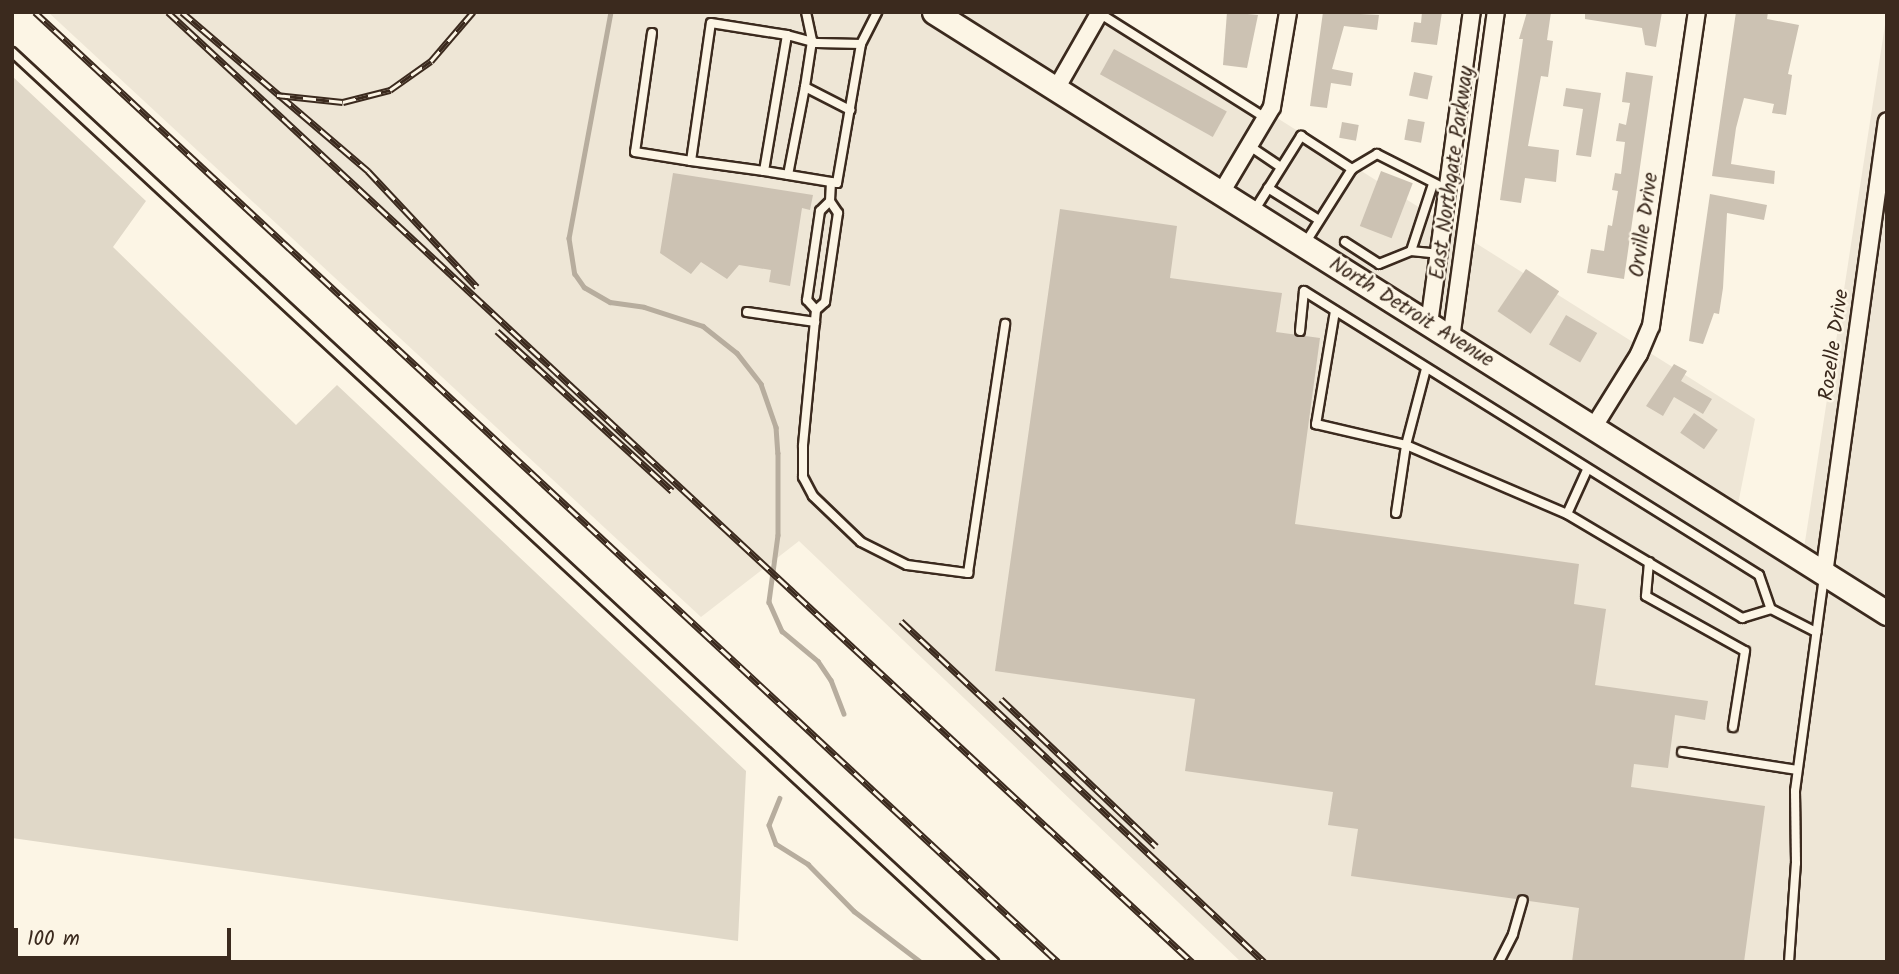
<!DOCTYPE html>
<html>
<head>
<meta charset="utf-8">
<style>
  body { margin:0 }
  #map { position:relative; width:1899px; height:974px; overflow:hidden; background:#fcf5e5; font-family:Kalam,sans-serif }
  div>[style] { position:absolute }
  .built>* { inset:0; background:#eee6d6 }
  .green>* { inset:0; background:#e0d8c8 }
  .stream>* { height:4.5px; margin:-2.25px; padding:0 2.25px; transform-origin:2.25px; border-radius:2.25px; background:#b7ad9e }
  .building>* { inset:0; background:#ccc2b3; transform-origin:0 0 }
  .roads { filter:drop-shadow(2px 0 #3b2a1e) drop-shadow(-2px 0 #3b2a1e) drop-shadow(0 2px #3b2a1e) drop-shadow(0 -2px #3b2a1e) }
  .service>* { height:8px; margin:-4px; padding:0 4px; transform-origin:4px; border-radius:4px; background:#fcf5e5 }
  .minor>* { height:16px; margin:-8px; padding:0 8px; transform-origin:8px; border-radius:8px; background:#fcf5e5 }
  .secondary>* { height:23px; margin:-11.5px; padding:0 11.5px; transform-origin:11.5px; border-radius:11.5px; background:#fcf5e5 }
  .rail>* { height:7px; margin-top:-3.5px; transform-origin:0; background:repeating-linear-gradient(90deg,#fcf5e5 0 13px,#3b2a1e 0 26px); box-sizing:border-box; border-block:2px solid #3b2a1e }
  span { translate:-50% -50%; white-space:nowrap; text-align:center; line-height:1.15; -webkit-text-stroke:5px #fcf5e5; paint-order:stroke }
  .street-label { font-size:21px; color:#3b2a1e }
  .frame { position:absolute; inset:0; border:14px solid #3b2a1e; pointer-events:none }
  .scale { position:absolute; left:14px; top:928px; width:217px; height:32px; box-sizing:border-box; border:4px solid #3b2a1e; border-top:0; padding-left:9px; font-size:21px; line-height:24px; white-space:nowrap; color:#3b2a1e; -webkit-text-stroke:5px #fcf5e5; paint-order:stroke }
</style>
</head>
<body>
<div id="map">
  <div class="built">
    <i style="clip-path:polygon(48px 12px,1109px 12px,1755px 419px,1738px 504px,1804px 548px,1887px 12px,1887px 962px,1241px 962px,799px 541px,701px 617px)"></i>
  </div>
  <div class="green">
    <i style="clip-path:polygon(12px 76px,146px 201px,113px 247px,296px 425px,337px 385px,746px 771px,738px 941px,12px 838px)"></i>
  </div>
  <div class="stream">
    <i style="left:611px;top:12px;width:230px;rotate:100.5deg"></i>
    <i style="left:569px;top:238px;width:36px;rotate:81deg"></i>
    <i style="left:575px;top:274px;width:16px;rotate:55deg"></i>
    <i style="left:584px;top:287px;width:30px;rotate:30deg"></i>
    <i style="left:610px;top:302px;width:34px;rotate:8deg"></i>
    <i style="left:644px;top:307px;width:62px;rotate:17.9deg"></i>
    <i style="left:703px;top:326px;width:43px;rotate:38.5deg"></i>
    <i style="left:737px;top:353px;width:39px;rotate:52deg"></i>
    <i style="left:761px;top:384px;width:46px;rotate:70.8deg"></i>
    <i style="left:776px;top:427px;width:26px;rotate:86deg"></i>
    <i style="left:778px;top:453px;width:82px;rotate:90deg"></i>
    <i style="left:778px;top:535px;width:68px;rotate:97.7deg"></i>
    <i style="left:769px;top:602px;width:32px;rotate:66deg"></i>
    <i style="left:782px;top:631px;width:47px;rotate:39.8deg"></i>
    <i style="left:818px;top:661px;width:23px;rotate:56deg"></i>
    <i style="left:831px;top:680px;width:36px;rotate:69deg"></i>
    <i style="left:780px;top:798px;width:29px;rotate:112deg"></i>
    <i style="left:769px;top:825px;width:20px;rotate:70deg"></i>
    <i style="left:776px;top:844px;width:38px;rotate:32deg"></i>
    <i style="left:808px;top:864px;width:66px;rotate:45.6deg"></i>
    <i style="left:854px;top:911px;width:84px;rotate:37.3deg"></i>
  </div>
  <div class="building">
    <i style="clip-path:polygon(1227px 12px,1258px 15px,1247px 68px,1223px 65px)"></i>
    <i style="clip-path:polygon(1323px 12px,1379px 15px,1377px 30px,1344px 26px,1332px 69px,1353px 73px,1351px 86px,1331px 83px,1327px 108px,1310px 106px)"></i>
    <i style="clip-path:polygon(1422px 12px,1442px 12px,1437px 45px,1411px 42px,1414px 22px,1421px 23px)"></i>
    <i style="clip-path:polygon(1527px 12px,1551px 12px,1547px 40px,1553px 41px,1548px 77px,1541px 76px,1528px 146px,1559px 150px,1556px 182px,1525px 178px,1521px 203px,1500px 200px,1523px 39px,1519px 39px)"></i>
    <i style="clip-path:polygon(1585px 12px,1662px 12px,1656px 47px,1645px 45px,1642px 28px,1585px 19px)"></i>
    <i style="clip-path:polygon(1736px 12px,1768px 12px,1767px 19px,1799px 25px,1788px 74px,1792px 75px,1786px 115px,1772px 113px,1774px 104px,1744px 98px,1736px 128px,1731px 164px,1775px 171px,1774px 184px,1712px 176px)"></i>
    <i style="left:1114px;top:49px;width:129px;height:29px;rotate:29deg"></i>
    <i style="left:1414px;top:72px;width:19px;height:24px;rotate:12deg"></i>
    <i style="clip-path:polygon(1626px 72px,1653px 76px,1624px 279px,1587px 273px,1591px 249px,1604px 251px,1608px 225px,1612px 226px,1618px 191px,1612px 190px,1615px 173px,1621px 174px,1625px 142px,1616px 141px,1619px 123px,1626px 125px,1630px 103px,1622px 102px)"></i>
    <i style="clip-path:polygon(1566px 88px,1601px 93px,1591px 157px,1576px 155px,1583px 109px,1563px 106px)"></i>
    <i style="left:1408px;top:119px;width:17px;height:21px;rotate:10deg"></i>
    <i style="left:1342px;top:122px;width:17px;height:16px;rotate:10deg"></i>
    <i style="left:1381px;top:171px;width:34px;height:59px;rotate:21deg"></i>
    <i style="clip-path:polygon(673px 173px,813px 195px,810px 210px,802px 208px,790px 286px,769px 282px,771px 270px,739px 265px,727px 279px,701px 262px,691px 274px,660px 253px)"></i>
    <i style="clip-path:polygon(1710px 194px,1767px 205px,1764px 220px,1727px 213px,1723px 288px,1719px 314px,1714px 313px,1703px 344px,1689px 341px)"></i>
    <i style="clip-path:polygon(1060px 209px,1177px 226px,1170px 278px,1282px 293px,1276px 332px,1320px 338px,1295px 524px,1579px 564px,1574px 604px,1606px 609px,1595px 685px,1708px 701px,1705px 720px,1675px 715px,1668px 768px,1634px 764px,1631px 787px,1765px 806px,1744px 962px,1572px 962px,1579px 908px,1529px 901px,1524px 894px,1516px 899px,1351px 876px,1358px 829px,1328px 825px,1333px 792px,1185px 771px,1195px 699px,995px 671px)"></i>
    <i style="left:1526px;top:269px;width:40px;height:51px;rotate:34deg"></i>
    <i style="left:1566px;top:315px;width:36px;height:34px;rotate:30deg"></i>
    <i style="clip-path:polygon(1674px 364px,1687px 371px,1681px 381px,1712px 399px,1703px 414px,1674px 397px,1663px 416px,1646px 406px)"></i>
    <i style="left:1694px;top:413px;width:29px;height:24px;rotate:35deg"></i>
  </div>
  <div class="roads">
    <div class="service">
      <i style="left:806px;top:12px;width:30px;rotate:78deg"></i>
      <i style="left:812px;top:41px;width:47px;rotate:98.7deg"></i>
      <i style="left:805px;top:87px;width:51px;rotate:27.1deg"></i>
      <i style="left:1099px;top:13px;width:199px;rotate:32.2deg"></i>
      <i style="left:652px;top:33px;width:120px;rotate:98.1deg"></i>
      <i style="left:635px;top:152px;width:57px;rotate:9.1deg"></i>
      <i style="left:787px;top:35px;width:31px;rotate:15deg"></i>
      <i style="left:817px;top:43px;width:44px;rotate:1.3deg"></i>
      <i style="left:861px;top:44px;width:36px;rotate:-63deg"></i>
      <i style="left:12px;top:52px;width:1339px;rotate:42.82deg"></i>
      <i style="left:1251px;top:147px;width:36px;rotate:34deg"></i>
      <i style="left:1352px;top:169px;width:29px;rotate:-31deg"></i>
      <i style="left:1377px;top:154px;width:68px;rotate:26.9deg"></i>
      <i style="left:764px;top:171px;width:74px;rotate:-172.2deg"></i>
      <i style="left:691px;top:161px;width:139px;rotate:-81.8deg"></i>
      <i style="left:711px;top:23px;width:77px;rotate:9deg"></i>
      <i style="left:787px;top:35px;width:138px;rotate:99.6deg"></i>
      <i style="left:764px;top:171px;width:74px;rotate:9.3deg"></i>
      <i style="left:837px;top:183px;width:141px;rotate:-80.2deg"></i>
      <i style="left:788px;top:175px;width:90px;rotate:-79.1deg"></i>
      <i style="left:1268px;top:188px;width:60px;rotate:32.1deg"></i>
      <i style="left:830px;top:201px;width:14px;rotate:135deg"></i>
      <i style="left:820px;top:211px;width:90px;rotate:98.3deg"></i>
      <i style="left:807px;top:300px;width:13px;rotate:48deg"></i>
      <i style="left:816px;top:310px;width:12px;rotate:-42deg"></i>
      <i style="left:825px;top:302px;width:90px;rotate:-81.7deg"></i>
      <i style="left:838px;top:213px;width:14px;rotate:-124deg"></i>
      <i style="left:830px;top:201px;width:19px;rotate:-87deg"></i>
      <i style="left:1254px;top:211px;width:89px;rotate:-57.9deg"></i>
      <i style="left:1301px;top:136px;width:61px;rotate:32.9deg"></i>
      <i style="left:1352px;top:169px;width:90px;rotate:122.3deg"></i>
      <i style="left:1345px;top:242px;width:40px;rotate:32.9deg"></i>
      <i style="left:1379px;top:264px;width:35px;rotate:-22deg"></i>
      <i style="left:1411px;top:251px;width:71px;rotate:-71.8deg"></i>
      <i style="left:1411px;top:251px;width:27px;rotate:6deg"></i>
      <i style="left:816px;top:310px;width:137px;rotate:95.5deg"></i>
      <i style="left:803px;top:446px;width:31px;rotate:90deg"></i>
      <i style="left:803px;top:477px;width:21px;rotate:62deg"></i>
      <i style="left:813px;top:496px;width:66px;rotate:43.8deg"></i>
      <i style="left:861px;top:542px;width:51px;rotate:26.6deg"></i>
      <i style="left:907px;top:565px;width:62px;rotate:7.5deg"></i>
      <i style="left:968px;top:573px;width:252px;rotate:-81.5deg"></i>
      <i style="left:1335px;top:311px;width:115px;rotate:99.5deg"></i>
      <i style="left:1316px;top:424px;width:92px;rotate:13.1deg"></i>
      <i style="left:1406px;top:445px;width:79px;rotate:-75.3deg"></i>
      <i style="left:747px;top:312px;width:69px;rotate:8.4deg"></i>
      <i style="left:1300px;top:331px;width:40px;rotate:-84.3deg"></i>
      <i style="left:1304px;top:291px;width:536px;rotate:31.97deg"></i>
      <i style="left:1759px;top:575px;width:36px;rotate:71deg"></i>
      <i style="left:1771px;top:609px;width:51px;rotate:27.1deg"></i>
      <i style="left:1587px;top:470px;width:48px;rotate:114.4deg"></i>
      <i style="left:1567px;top:514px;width:204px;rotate:30.7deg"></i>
      <i style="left:1742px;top:618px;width:30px;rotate:-17deg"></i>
      <i style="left:1396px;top:513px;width:69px;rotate:-81.6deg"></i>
      <i style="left:1406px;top:445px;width:175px;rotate:23.2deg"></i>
      <i style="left:1649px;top:562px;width:34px;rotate:95deg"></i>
      <i style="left:1646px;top:596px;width:113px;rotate:29.1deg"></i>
      <i style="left:1745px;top:651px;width:77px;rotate:99deg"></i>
      <i style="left:1682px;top:752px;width:116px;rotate:8.9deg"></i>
      <i style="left:1499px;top:962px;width:31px;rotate:-63deg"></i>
      <i style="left:1513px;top:934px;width:35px;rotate:-74deg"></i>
      <i style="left:1789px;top:962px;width:99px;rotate:-86deg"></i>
      <i style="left:1796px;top:863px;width:72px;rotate:-90.8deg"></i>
      <i style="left:1795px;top:791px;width:216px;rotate:-82.3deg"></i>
    </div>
    <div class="minor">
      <i style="left:1056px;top:89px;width:89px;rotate:-60.3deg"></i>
      <i style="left:1221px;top:193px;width:100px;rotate:-59.3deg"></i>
      <i style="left:1272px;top:107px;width:96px;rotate:-80.4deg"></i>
      <i style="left:1429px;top:324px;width:315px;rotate:-82.2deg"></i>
      <i style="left:1451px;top:339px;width:330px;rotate:-82.2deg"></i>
      <i style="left:1593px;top:428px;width:87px;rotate:-58.1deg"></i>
      <i style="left:1639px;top:354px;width:30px;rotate:-67deg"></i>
      <i style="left:1651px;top:326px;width:317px;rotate:-81.7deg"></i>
      <i style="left:1824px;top:574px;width:457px;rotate:-82.1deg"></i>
    </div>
    <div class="secondary">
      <i style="left:934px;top:12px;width:1127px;rotate:32.24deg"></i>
    </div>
  </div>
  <div class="rail">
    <i style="left:35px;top:12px;width:1396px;rotate:42.88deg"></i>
    <i style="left:168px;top:12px;width:1397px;rotate:42.85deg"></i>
    <i style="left:182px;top:12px;width:245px;rotate:40.5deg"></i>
    <i style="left:368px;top:171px;width:159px;rotate:46.8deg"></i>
    <i style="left:277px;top:95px;width:66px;rotate:6.1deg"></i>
    <i style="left:343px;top:102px;width:49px;rotate:-14.3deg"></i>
    <i style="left:390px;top:90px;width:50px;rotate:-35.3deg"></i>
    <i style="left:431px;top:61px;width:65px;rotate:-49.4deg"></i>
    <i style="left:497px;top:331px;width:237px;rotate:42.4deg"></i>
    <i style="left:901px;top:621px;width:498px;rotate:43.2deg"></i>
    <i style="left:1001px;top:699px;width:214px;rotate:43.5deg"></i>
  </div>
  <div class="street-label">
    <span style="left:1453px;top:173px;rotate:-82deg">East Northgate Parkway</span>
    <span style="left:1645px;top:225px;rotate:-82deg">Orville Drive</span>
    <span style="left:1411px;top:313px;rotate:32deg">North Detroit Avenue</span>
    <span style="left:1835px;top:345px;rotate:-82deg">Rozelle Drive</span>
  </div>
  <div class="frame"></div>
  <div class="scale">100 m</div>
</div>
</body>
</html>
